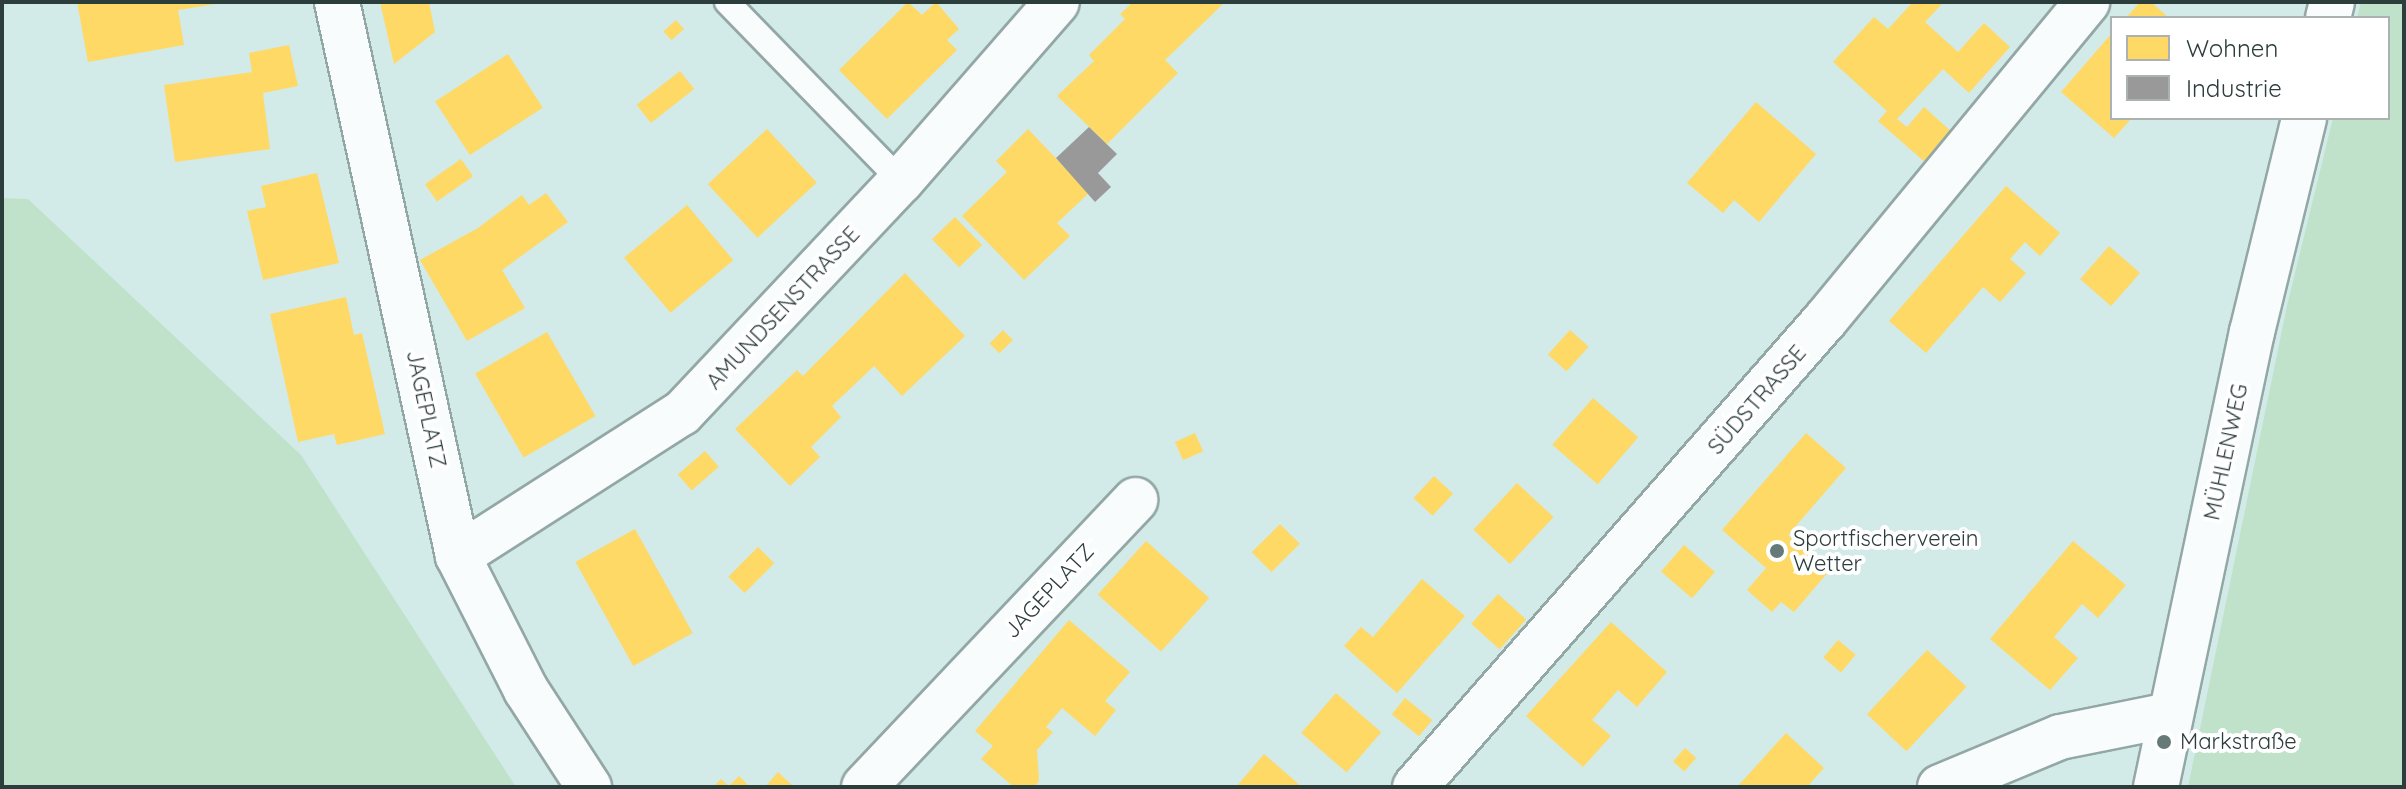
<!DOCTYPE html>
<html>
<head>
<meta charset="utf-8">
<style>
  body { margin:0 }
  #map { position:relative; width:2406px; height:789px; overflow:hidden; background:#d2eae8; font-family:Quicksand,sans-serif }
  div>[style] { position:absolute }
  .green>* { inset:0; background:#c0e2ca }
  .homes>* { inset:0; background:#ffd966; transform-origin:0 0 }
  .industry>* { inset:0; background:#999 }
  .roads { filter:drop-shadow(2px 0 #93a7a5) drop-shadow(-2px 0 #93a7a5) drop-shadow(0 2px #93a7a5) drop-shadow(0 -2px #93a7a5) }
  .service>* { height:24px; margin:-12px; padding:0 12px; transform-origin:12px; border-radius:12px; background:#f8fcfc }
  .minor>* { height:44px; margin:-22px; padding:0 22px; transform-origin:22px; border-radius:22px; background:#f8fcfc }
  .dots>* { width:22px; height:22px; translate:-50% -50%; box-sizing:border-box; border:4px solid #fff; border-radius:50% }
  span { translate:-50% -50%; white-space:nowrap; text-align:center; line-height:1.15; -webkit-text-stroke:8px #fff; paint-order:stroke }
  .street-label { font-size:22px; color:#2c3e3c }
  .poi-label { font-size:22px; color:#2c3e3c }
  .left { translate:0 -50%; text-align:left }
  .frame { position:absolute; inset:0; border:4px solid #2c3e3c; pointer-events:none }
  .legend { position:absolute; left:2110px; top:16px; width:280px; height:104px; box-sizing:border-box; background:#fff; border:2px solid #abb2b1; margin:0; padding:10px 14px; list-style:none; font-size:24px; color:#2c3e3c }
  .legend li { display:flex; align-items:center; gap:16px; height:40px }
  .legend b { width:40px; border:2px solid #abb2b1 }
</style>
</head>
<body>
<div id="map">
  <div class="green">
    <i style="clip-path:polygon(2361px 2px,2404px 2px,2404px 787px,2188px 787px,2287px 306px,2333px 118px,2388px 118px,2388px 18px,2357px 18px)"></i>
    <i style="clip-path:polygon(2px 198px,28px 199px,301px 455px,516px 787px,2px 787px)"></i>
  </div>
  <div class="homes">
    <i style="clip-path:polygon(77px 2px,216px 2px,216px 4px,178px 10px,184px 45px,88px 62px)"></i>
    <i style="clip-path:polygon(380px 2px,429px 2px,435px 32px,394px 64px)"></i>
    <i style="clip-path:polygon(908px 2px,922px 15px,936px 2px,959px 29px,947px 40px,957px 50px,887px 119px,839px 70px)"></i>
    <i style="clip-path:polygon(1133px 2px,1225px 2px,1165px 60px,1178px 73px,1107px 144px,1057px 96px,1094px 61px,1089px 55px,1125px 19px,1120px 14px)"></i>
    <i style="clip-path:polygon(1913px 2px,1942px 4px,1925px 22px,1958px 52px,1984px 23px,2010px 47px,1969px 93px,1943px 69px,1897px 119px,1907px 127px,1924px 107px,1953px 133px,1927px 164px,1878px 121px,1887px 111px,1833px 62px,1874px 17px,1888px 29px)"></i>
    <i style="clip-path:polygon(2140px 2px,2151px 2px,2169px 18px,2126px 18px)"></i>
    <i style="left:676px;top:20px;width:12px;height:17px;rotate:48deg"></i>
    <i style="clip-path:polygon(2112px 33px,2112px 118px,2132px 118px,2114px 138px,2061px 92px)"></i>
    <i style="clip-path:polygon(289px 45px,298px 86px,263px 93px,270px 149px,175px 162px,164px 85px,252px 72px,249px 53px)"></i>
    <i style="left:508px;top:54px;width:64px;height:87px;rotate:57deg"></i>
    <i style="left:680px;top:71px;width:23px;height:55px;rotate:52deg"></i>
    <i style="clip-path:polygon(1756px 102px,1816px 154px,1759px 222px,1734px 200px,1723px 213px,1687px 183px)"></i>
    <i style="left:767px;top:129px;width:73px;height:81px;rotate:47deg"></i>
    <i style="clip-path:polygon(1028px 129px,1089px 193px,1057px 223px,1070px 236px,1024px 280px,962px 216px,1007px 172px,996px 161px)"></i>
    <i style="left:461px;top:159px;width:21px;height:44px;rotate:55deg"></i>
    <i style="clip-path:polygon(317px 173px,339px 263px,263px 280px,247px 211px,266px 207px,261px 186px)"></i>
    <i style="clip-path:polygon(2006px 186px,2060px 233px,2040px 256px,2025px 242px,2010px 259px,2026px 273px,2000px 302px,1983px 287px,1926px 353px,1889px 321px)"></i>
    <i style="clip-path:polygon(546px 193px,568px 222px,502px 270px,525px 308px,467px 341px,420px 260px,478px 228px,522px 195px,529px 205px)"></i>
    <i style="left:687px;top:205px;width:72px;height:82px;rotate:50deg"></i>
    <i style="left:955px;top:217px;width:39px;height:32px;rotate:46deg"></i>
    <i style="left:2109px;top:246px;width:41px;height:44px;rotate:41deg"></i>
    <i style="clip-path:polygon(905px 273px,965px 336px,902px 396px,874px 366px,832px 406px,841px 417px,811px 447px,820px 457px,790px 486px,735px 429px,797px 370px,803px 376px)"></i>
    <i style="clip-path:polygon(346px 297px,354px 335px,362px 333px,385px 434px,337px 445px,334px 434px,298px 442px,270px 314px)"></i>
    <i style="left:1003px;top:330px;width:14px;height:19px;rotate:45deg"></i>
    <i style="left:1570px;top:330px;width:25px;height:33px;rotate:42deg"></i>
    <i style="left:547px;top:332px;width:97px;height:83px;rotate:60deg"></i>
    <i style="left:1593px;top:398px;width:60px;height:62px;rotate:41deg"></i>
    <i style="left:1195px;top:433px;width:20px;height:22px;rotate:66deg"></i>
    <i style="clip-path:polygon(1806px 433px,1846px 468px,1788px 535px,1830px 570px,1794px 612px,1781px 602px,1772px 612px,1747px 590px,1766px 568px,1722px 530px)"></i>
    <i style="left:705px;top:451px;width:21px;height:36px;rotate:49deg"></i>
    <i style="left:1434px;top:476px;width:26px;height:30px;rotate:43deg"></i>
    <i style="left:1517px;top:483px;width:50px;height:64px;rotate:43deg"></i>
    <i style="left:1280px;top:524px;width:28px;height:40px;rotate:45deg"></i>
    <i style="left:635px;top:529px;width:119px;height:68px;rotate:61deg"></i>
    <i style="left:1146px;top:541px;width:85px;height:72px;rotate:42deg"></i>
    <i style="clip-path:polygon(2073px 541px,2126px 585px,2098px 618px,2082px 604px,2054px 637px,2078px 658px,2050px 690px,1990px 639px)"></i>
    <i style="left:1684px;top:545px;width:41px;height:35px;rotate:41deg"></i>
    <i style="left:758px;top:547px;width:23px;height:42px;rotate:45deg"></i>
    <i style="clip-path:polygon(1422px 579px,1465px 616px,1397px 693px,1344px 646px,1361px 627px,1373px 637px)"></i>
    <i style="left:1498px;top:594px;width:38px;height:40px;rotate:42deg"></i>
    <i style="clip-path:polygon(1069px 620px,1130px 672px,1105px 701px,1116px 710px,1095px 736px,1062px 708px,1046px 727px,1053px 732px,1037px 750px,1039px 781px,1034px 787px,1014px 787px,981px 759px,993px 746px,975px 731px)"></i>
    <i style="clip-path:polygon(1611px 622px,1667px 672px,1637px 707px,1618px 690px,1592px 720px,1611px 736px,1583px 767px,1526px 716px)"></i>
    <i style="left:1838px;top:640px;width:23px;height:23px;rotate:40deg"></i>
    <i style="left:1927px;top:650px;width:54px;height:88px;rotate:43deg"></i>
    <i style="left:1336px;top:693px;width:60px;height:53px;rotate:41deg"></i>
    <i style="left:1405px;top:698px;width:35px;height:21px;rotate:39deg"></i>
    <i style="clip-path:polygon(1786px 733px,1824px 768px,1807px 787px,1737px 787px)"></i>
    <i style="left:1685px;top:748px;width:15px;height:18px;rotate:42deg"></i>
    <i style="clip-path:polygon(1264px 754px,1302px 787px,1236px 787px)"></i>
    <i style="clip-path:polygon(778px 772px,794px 787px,765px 787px)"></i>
    <i style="clip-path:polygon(739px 776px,750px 787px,713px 787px,721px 779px,729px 786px)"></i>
  </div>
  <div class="industry">
    <i style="clip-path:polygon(1089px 127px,1117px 154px,1098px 173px,1111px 187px,1095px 202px,1056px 158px)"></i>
  </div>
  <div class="roads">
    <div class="service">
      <i style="left:727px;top:2px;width:250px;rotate:45.8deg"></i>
    </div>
    <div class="minor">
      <i style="left:337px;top:2px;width:567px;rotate:77.68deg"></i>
      <i style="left:458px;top:556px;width:150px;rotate:63.1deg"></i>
      <i style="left:526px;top:690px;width:116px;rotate:57deg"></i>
      <i style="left:2328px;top:18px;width:16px;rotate:-76deg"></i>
      <i style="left:458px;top:556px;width:266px;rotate:-32.6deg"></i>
      <i style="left:682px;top:413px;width:319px;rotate:-46.7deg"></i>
      <i style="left:901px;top:181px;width:237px;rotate:-48.9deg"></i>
      <i style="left:864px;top:787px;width:395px;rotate:-46.6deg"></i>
      <i style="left:1415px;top:787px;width:623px;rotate:-48.71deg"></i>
      <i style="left:1826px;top:319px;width:411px;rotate:-50.5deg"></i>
      <i style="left:1940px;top:787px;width:130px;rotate:-22.6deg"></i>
      <i style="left:2060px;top:737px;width:111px;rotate:-11.4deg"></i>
      <i style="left:2156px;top:787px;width:465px;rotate:-78.1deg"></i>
      <i style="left:2252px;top:332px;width:220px;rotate:-76.3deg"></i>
    </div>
  </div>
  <div class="dots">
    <i style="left:1777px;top:551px;background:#667a78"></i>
    <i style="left:2164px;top:742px;background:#667a78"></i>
  </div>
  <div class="street-label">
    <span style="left:783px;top:308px;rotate:-47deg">AMUNDSENSTRASSE</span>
    <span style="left:1757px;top:400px;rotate:-49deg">SÜDSTRASSE</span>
    <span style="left:426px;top:409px;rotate:78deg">JAGEPLATZ</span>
    <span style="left:2226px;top:452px;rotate:-78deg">MÜHLENWEG</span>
    <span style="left:1049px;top:591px;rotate:-47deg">JAGEPLATZ</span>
  </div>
  <div class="poi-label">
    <span class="left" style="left:1793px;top:551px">Sportfischerverein<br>Wetter</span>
    <span class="left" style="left:2180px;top:742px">Markstraße</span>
  </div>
  <div class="frame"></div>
  <ul class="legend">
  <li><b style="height:22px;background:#ffd966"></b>Wohnen</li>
  <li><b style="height:22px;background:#999"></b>Industrie</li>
  </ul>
</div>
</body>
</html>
